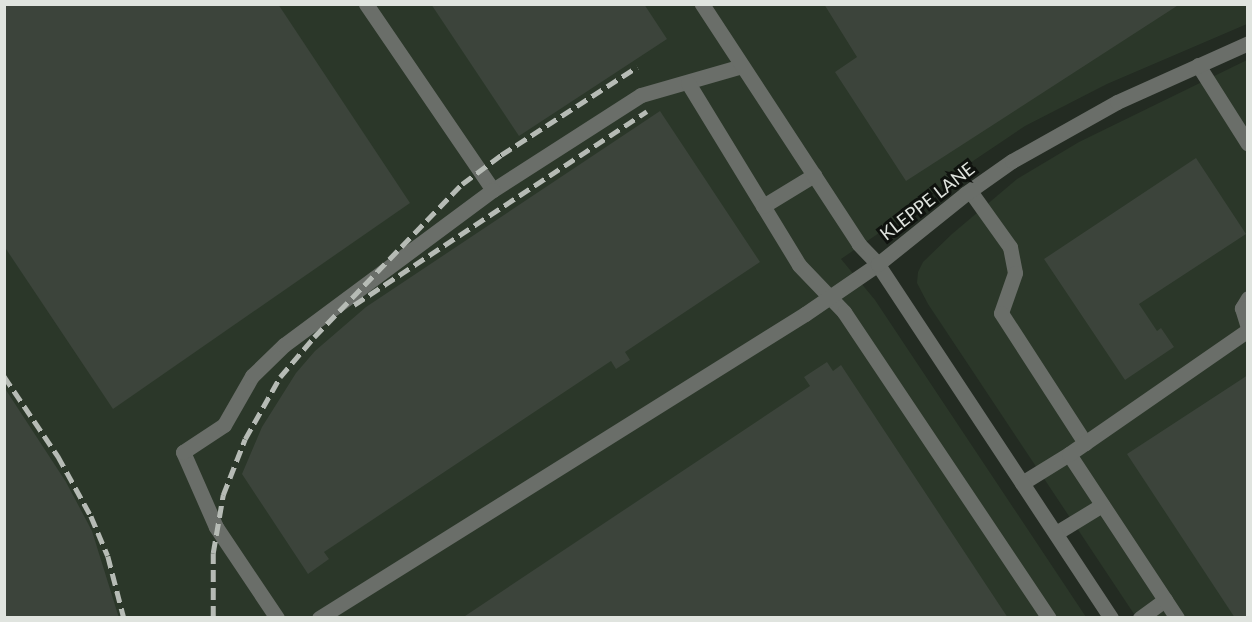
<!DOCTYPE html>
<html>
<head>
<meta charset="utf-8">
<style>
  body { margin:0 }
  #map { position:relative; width:1252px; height:622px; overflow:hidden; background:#232b22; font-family:Lato,sans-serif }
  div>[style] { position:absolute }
  .built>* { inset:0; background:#2b3729 }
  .building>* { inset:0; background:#3c443b }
  .minor>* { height:15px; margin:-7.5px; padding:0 7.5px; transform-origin:7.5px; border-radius:7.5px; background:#6a6e69 }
  .rail>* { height:4.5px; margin-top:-2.25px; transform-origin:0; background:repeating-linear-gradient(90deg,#b6bbb5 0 12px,transparent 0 18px) }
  span { translate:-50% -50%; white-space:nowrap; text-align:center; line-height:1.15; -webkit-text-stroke:6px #0f120e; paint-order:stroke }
  .street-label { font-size:18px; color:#e0e4df }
  .frame { position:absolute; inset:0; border:6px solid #e0e4df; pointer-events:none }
</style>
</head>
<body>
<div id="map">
  <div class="built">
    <i style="clip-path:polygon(4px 5px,1247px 5px,1247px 24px,1107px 84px,1025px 126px,973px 161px,901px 218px,841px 259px,875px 300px,1086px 617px,5px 617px)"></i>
    <i style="clip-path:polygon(1247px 60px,1247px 617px,1136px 617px,928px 304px,917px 283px,918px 272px,923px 262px,952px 234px,1017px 179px,1079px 142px)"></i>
  </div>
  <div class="building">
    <i style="clip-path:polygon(4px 4px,278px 4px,410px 203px,113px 409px,4px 246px)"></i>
    <i style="clip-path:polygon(431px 4px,644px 4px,667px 39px,519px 136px)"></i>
    <i style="clip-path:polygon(824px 4px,1180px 4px,906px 181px,835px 72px,857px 57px)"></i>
    <i style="clip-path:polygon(660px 111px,760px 262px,625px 352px,630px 360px,616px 369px,611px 361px,324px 552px,329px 559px,308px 574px,242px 474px,262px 427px,296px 373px,315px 351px,366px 307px)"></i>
    <i style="clip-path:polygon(1196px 158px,1246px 234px,1139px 304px,1157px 331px,1161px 328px,1174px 347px,1125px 380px,1044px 259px)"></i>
    <i style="clip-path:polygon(827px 362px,833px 371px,841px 365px,1008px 618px,462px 618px,810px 386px,804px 377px)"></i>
    <i style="clip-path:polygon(1248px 375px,1248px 618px,1235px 618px,1127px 454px)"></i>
    <i style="clip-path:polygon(4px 387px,66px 482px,92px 531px,119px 618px,4px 618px)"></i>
  </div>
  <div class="minor">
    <i style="left:366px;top:4px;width:225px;rotate:55.7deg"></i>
    <i style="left:493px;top:190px;width:176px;rotate:-32.7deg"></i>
    <i style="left:641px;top:95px;width:105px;rotate:-16deg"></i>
    <i style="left:1198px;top:65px;width:93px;rotate:57.7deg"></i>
    <i style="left:688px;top:83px;width:213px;rotate:58.6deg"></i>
    <i style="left:799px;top:265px;width:65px;rotate:46.2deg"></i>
    <i style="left:844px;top:312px;width:368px;rotate:56.2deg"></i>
    <i style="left:970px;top:191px;width:69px;rotate:54.5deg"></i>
    <i style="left:1010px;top:247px;width:26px;rotate:79deg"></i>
    <i style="left:1015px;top:273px;width:42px;rotate:109.3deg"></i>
    <i style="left:1001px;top:313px;width:155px;rotate:57.1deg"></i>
    <i style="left:763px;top:206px;width:60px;rotate:-31.3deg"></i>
    <i style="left:1248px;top:298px;width:12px;rotate:121deg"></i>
    <i style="left:1242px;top:308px;width:21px;rotate:73deg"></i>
    <i style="left:1022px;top:483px;width:55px;rotate:-31.7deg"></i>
    <i style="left:1056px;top:533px;width:54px;rotate:-31.3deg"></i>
    <i style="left:277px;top:618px;width:110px;rotate:-123.8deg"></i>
    <i style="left:216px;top:527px;width:82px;rotate:-113.7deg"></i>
    <i style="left:183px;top:452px;width:49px;rotate:-33.4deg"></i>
    <i style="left:224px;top:425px;width:56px;rotate:-60.3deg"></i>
    <i style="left:252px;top:376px;width:45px;rotate:-44.1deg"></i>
    <i style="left:284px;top:345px;width:260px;rotate:-36.6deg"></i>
    <i style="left:319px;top:618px;width:573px;rotate:-32.03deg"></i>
    <i style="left:805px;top:314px;width:88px;rotate:-34.4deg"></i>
    <i style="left:878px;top:264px;width:28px;rotate:-134deg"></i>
    <i style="left:859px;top:244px;width:287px;rotate:-123.2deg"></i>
    <i style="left:1111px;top:618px;width:424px;rotate:-123.4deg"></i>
    <i style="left:878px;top:264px;width:112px;rotate:-38.8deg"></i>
    <i style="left:965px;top:194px;width:57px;rotate:-35.1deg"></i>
    <i style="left:1012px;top:161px;width:120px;rotate:-29.3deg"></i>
    <i style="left:1117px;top:102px;width:144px;rotate:-24.2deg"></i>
    <i style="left:1140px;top:618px;width:31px;rotate:-36deg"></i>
    <i style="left:1177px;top:618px;width:196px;rotate:-123.4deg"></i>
    <i style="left:1069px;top:454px;width:218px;rotate:-34.7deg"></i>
  </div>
  <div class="rail">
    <i style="left:354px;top:305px;width:351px;rotate:-33.5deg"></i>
    <i style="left:4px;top:376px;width:97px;rotate:56deg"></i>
    <i style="left:58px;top:456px;width:68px;rotate:61.2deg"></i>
    <i style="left:91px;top:516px;width:43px;rotate:67deg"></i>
    <i style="left:108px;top:556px;width:64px;rotate:75.5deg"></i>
    <i style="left:213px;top:618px;width:65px;rotate:-90deg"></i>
    <i style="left:213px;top:553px;width:59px;rotate:-80.2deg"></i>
    <i style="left:223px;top:495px;width:60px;rotate:-68.6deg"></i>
    <i style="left:245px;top:439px;width:71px;rotate:-60.6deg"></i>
    <i style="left:280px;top:377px;width:52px;rotate:-49.6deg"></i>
    <i style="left:314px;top:337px;width:213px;rotate:-46deg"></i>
    <i style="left:462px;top:184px;width:49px;rotate:-36.6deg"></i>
    <i style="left:501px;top:155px;width:162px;rotate:-32.9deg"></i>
  </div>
  <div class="street-label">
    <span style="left:927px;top:201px;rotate:-38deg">KLEPPE LANE</span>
  </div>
  <div class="frame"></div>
</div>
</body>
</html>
